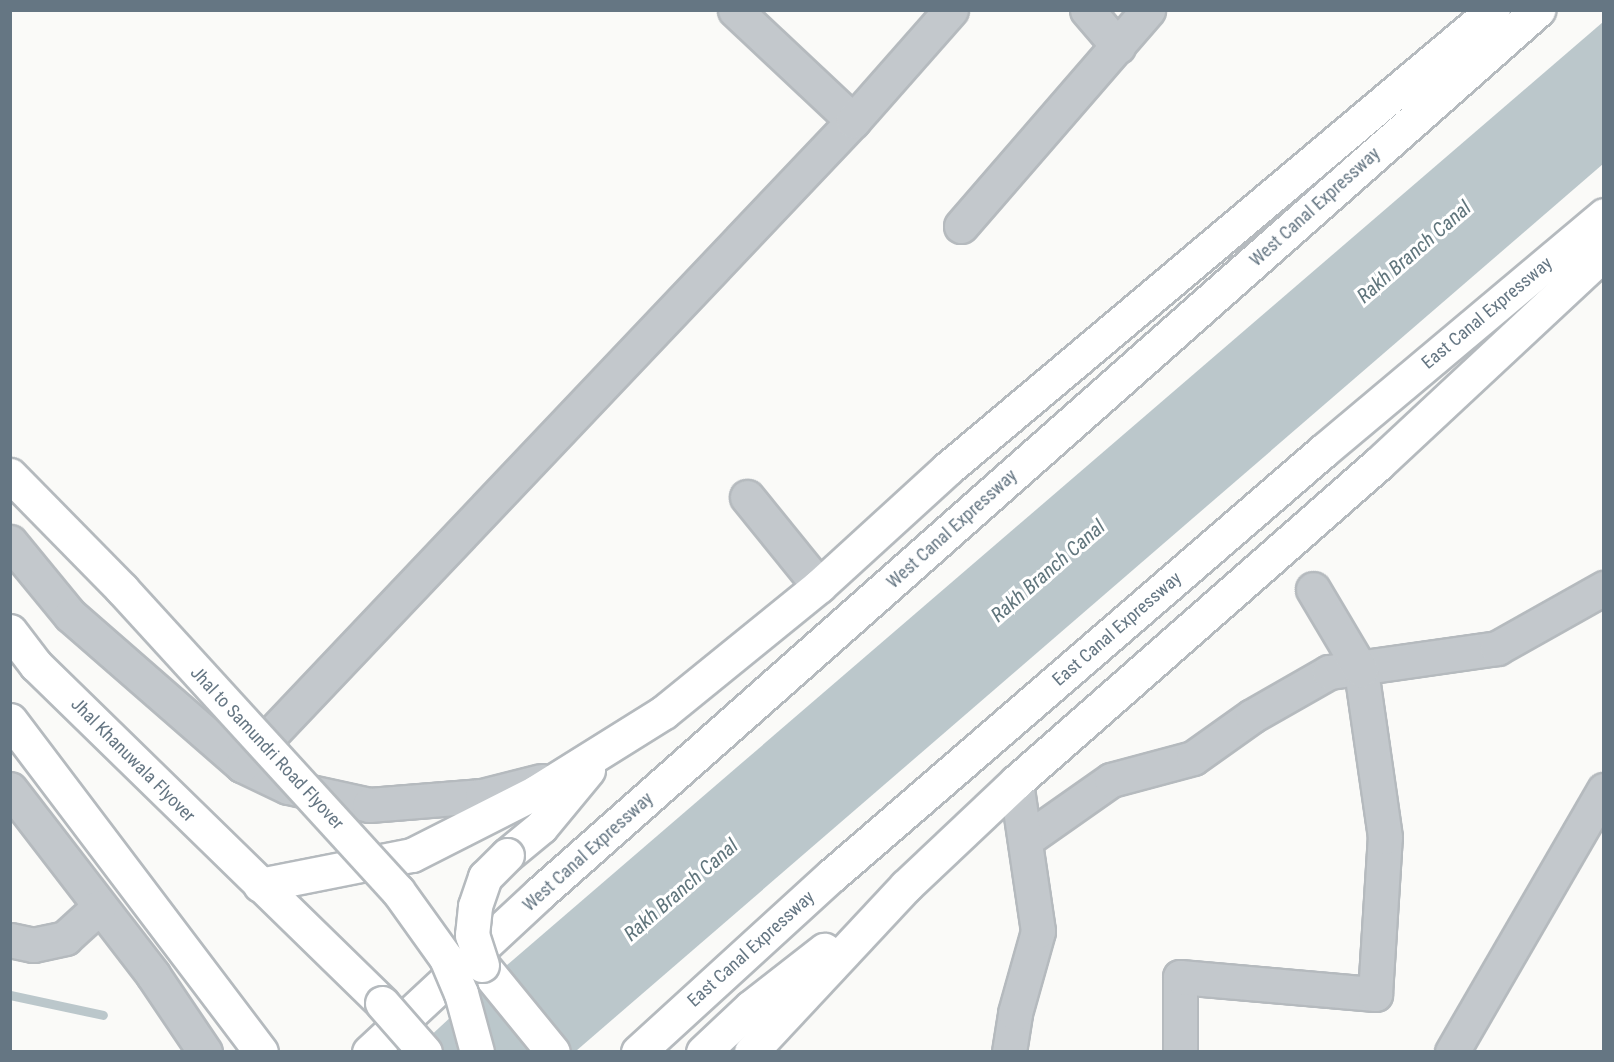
<!DOCTYPE html>
<html>
<head>
<meta charset="utf-8">
<style>
  body { margin:0 }
  #map { position:relative; width:1614px; height:1062px; overflow:hidden; background:#fafaf8; font-family:"Roboto Condensed",sans-serif }
  div>[style] { position:absolute }
  .water>* { inset:0; background:#bbc7cb }
  .stream>* { height:9px; margin:-4.5px; padding:0 4.5px; transform-origin:4.5px; border-radius:4.5px; background:#bbc7cb }
  .roads { filter:drop-shadow(2px 0 #b5babe) drop-shadow(-2px 0 #b5babe) drop-shadow(0 2px #b5babe) drop-shadow(0 -2px #b5babe) }
  .street>* { height:33px; margin:-16.5px; padding:0 16.5px; transform-origin:16.5px; border-radius:16.5px; background:#c3c8cc }
  .primary>* { height:33px; margin:-16.5px; padding:0 16.5px; transform-origin:16.5px; border-radius:16.5px; background:#fff }
  .bridges { filter:drop-shadow(2px 0 #b5babe) drop-shadow(-2px 0 #b5babe) drop-shadow(0 2px #b5babe) drop-shadow(0 -2px #b5babe) }
  .primary-bridge>* { height:33px; margin:-16.5px; padding:0 16.5px; transform-origin:16.5px; border-radius:16.5px; background:#fff }
  span { translate:-50% -50%; white-space:nowrap; text-align:center; line-height:1.15; -webkit-text-stroke:6px #fff; paint-order:stroke }
  .street-label { font-size:18px; color:#657683 }
  .water-label { font-size:20px; color:#60757c; font-style:italic }
  .frame { position:absolute; inset:0; border:12px solid #657683; pointer-events:none }
</style>
</head>
<body>
<div id="map">
  <div class="water">
    <i style="clip-path:polygon(1603px 22px,1603px 164px,576px 1051px,413px 1052px,507px 965px)"></i>
  </div>
  <div class="stream">
    <i style="left:10px;top:995px;width:95px;rotate:12.1deg"></i>
  </div>
  <div class="roads">
    <div class="street">
      <i style="left:735px;top:10px;width:162px;rotate:43.2deg"></i>
      <i style="left:1087px;top:10px;width:48px;rotate:49.3deg"></i>
      <i style="left:961px;top:226px;width:286px;rotate:-49.1deg"></i>
      <i style="left:747px;top:497px;width:114px;rotate:51deg"></i>
      <i style="left:10px;top:542px;width:94px;rotate:50.6deg"></i>
      <i style="left:70px;top:615px;width:228px;rotate:41.1deg"></i>
      <i style="left:242px;top:765px;width:51px;rotate:25.6deg"></i>
      <i style="left:288px;top:787px;width:83px;rotate:12.5deg"></i>
      <i style="left:369px;top:805px;width:113px;rotate:-4.6deg"></i>
      <i style="left:482px;top:796px;width:61px;rotate:-14.3deg"></i>
      <i style="left:242px;top:765px;width:888px;rotate:-46.51deg"></i>
      <i style="left:853px;top:121px;width:148px;rotate:-48.6deg"></i>
      <i style="left:10px;top:789px;width:235px;rotate:52.4deg"></i>
      <i style="left:153px;top:975px;width:93px;rotate:56deg"></i>
      <i style="left:1027px;top:839px;width:103px;rotate:-35.1deg"></i>
      <i style="left:1111px;top:780px;width:85px;rotate:-15deg"></i>
      <i style="left:1193px;top:758px;width:72px;rotate:-35.4deg"></i>
      <i style="left:1252px;top:716px;width:89px;rotate:-29.7deg"></i>
      <i style="left:1329px;top:672px;width:170px;rotate:-8.1deg"></i>
      <i style="left:1497px;top:648px;width:123px;rotate:-29.3deg"></i>
      <i style="left:10px;top:940px;width:24px;rotate:12deg"></i>
      <i style="left:33px;top:945px;width:33px;rotate:-12deg"></i>
      <i style="left:65px;top:938px;width:46px;rotate:-42.4deg"></i>
      <i style="left:1009px;top:1052px;width:39px;rotate:-81deg"></i>
      <i style="left:1015px;top:1013px;width:85px;rotate:-74.3deg"></i>
      <i style="left:1038px;top:931px;width:151px;rotate:-98.4deg"></i>
      <i style="left:1180px;top:1052px;width:75px;rotate:-90deg"></i>
      <i style="left:1180px;top:977px;width:196px;rotate:5deg"></i>
      <i style="left:1375px;top:994px;width:157px;rotate:-86.4deg"></i>
      <i style="left:1385px;top:837px;width:169px;rotate:-98.2deg"></i>
      <i style="left:1361px;top:670px;width:94px;rotate:-120.7deg"></i>
      <i style="left:1452px;top:1052px;width:303px;rotate:-59.9deg"></i>
    </div>
    <div class="primary">
      <i style="left:10px;top:631px;width:43px;rotate:52.6deg"></i>
      <i style="left:36px;top:665px;width:484px;rotate:44.3deg"></i>
      <i style="left:10px;top:720px;width:416px;rotate:52.9deg"></i>
      <i style="left:507px;top:855px;width:44px;rotate:-39.5deg"></i>
      <i style="left:541px;top:827px;width:74px;rotate:-50.5deg"></i>
      <i style="left:260px;top:885px;width:155px;rotate:-11.2deg"></i>
      <i style="left:412px;top:855px;width:139px;rotate:-26.9deg"></i>
      <i style="left:536px;top:792px;width:151px;rotate:-32deg"></i>
      <i style="left:664px;top:712px;width:200px;rotate:-39.1deg"></i>
      <i style="left:819px;top:586px;width:173px;rotate:-42.4deg"></i>
      <i style="left:947px;top:469px;width:713px;rotate:-40.05deg"></i>
      <i style="left:482px;top:965px;width:112px;rotate:50.8deg"></i>
      <i style="left:369px;top:1052px;width:233px;rotate:-42.9deg"></i>
      <i style="left:540px;top:893px;width:1333px;rotate:-41.5deg"></i>
      <i style="left:638px;top:1052px;width:263px;rotate:-42.4deg"></i>
      <i style="left:832px;top:875px;width:649px;rotate:-40.81deg"></i>
      <i style="left:1323px;top:451px;width:367px;rotate:-40deg"></i>
      <i style="left:703px;top:1052px;width:66px;rotate:-43.2deg"></i>
      <i style="left:751px;top:1007px;width:93px;rotate:-38deg"></i>
      <i style="left:751px;top:1052px;width:227px;rotate:-47deg"></i>
      <i style="left:906px;top:886px;width:151px;rotate:-43.4deg"></i>
      <i style="left:1016px;top:782px;width:482px;rotate:-41.3deg"></i>
      <i style="left:1378px;top:464px;width:309px;rotate:-43deg"></i>
    </div>
  </div>
  <div class="bridges">
    <div class="primary-bridge">
      <i style="left:10px;top:475px;width:160px;rotate:45.5deg"></i>
      <i style="left:122px;top:589px;width:409px;rotate:47.6deg"></i>
      <i style="left:398px;top:891px;width:82px;rotate:54.4deg"></i>
      <i style="left:446px;top:958px;width:38px;rotate:67deg"></i>
      <i style="left:461px;top:993px;width:61px;rotate:74.8deg"></i>
      <i style="left:482px;top:965px;width:32px;rotate:-108deg"></i>
      <i style="left:472px;top:935px;width:29px;rotate:-84deg"></i>
      <i style="left:475px;top:906px;width:31px;rotate:-71deg"></i>
      <i style="left:485px;top:877px;width:31px;rotate:-45deg"></i>
      <i style="left:382px;top:1003px;width:65px;rotate:48.7deg"></i>
    </div>
  </div>
  <div class="street-label">
    <span style="left:1315px;top:207px;rotate:-42deg">West Canal Expressway</span>
    <span style="left:1487px;top:313px;rotate:-40deg">East Canal Expressway</span>
    <span style="left:952px;top:529px;rotate:-42deg">West Canal Expressway</span>
    <span style="left:1117px;top:629px;rotate:-41deg">East Canal Expressway</span>
    <span style="left:267px;top:748px;rotate:47deg">Jhal to Samundri Road Flyover</span>
    <span style="left:133px;top:760px;rotate:45deg">Jhal Khanuwala Flyover</span>
    <span style="left:588px;top:852px;rotate:-42deg">West Canal Expressway</span>
    <span style="left:751px;top:949px;rotate:-42deg">East Canal Expressway</span>
  </div>
  <div class="water-label">
    <span style="left:1414px;top:252px;rotate:-41deg">Rakh Branch Canal</span>
    <span style="left:1048px;top:571px;rotate:-41deg">Rakh Branch Canal</span>
    <span style="left:681px;top:890px;rotate:-41deg">Rakh Branch Canal</span>
  </div>
  <div class="frame"></div>
</div>
</body>
</html>
